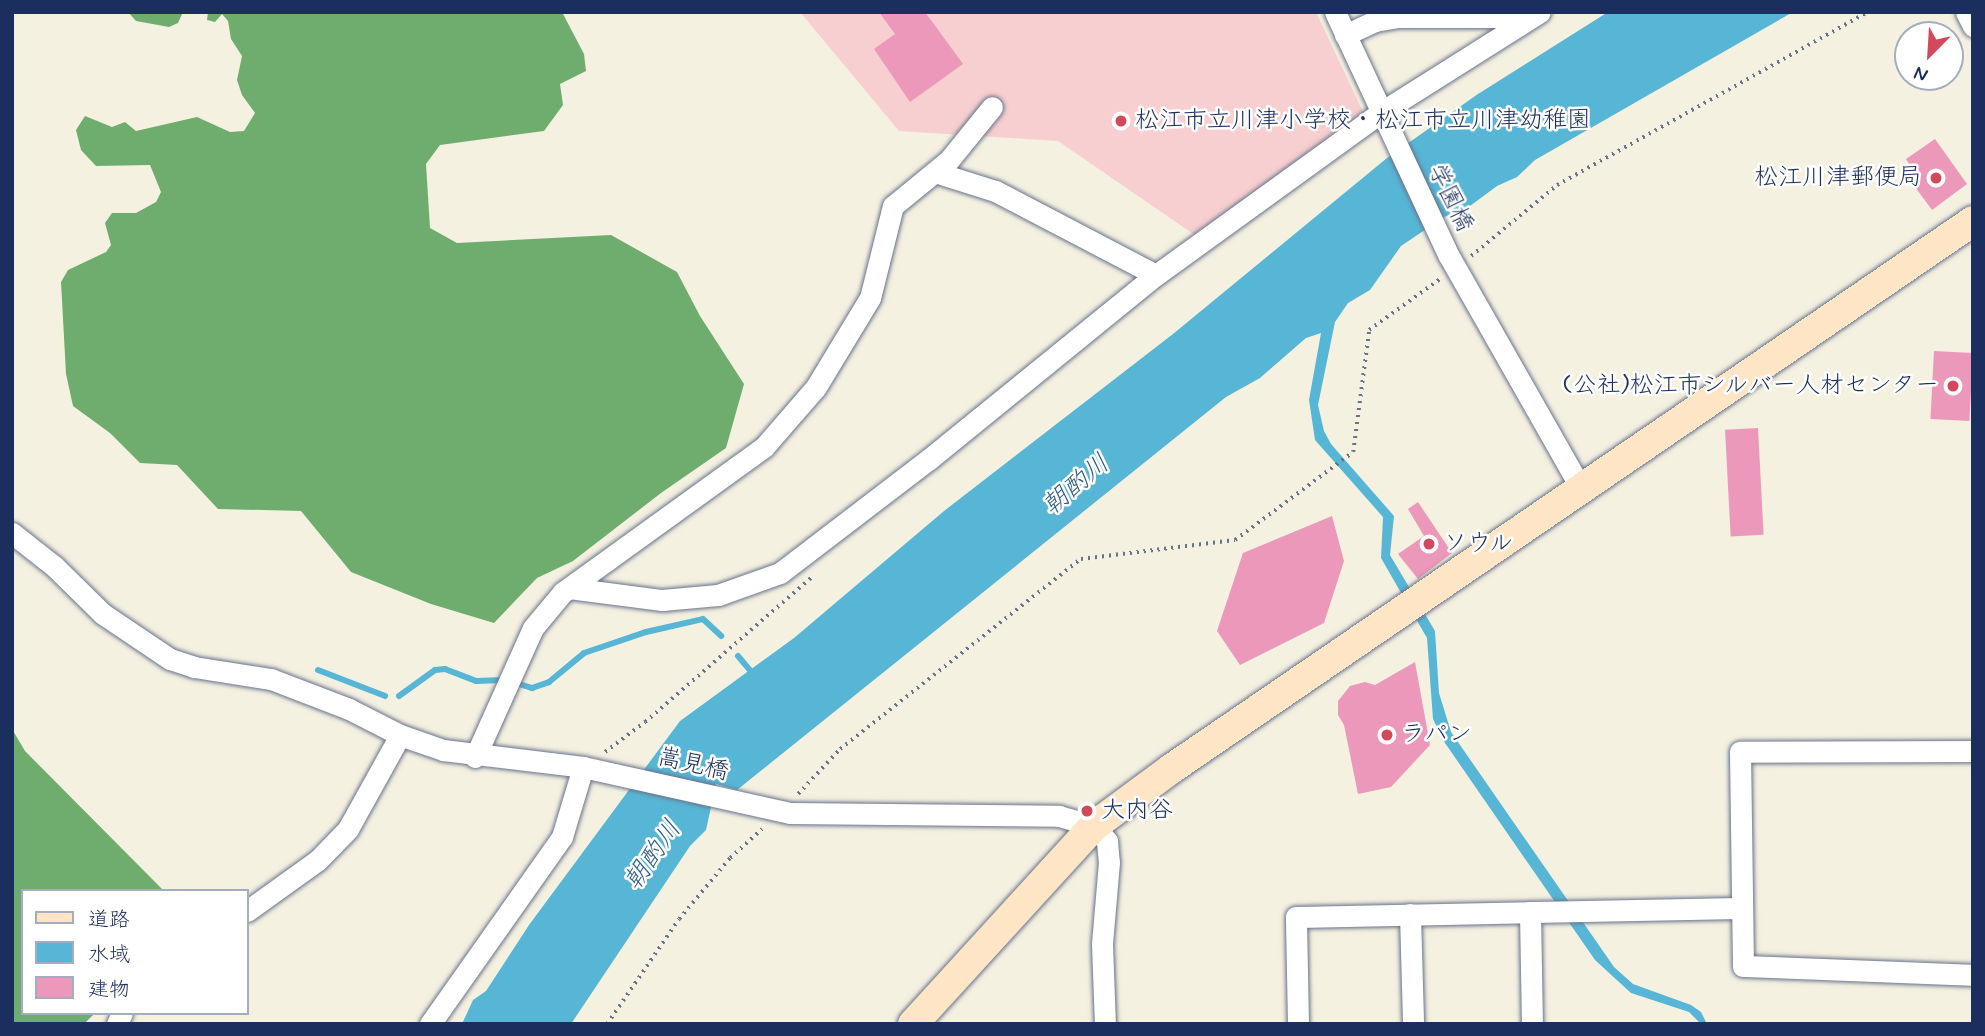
<!DOCTYPE html>
<meta charset="utf-8">
<style>
body{margin:0}
#map{position:relative;width:1985px;height:1036px;overflow:hidden;background:#f5f1e1;font-family:Mynerve,"Klee One",sans-serif}
div>[style]{position:absolute}
[style*='--x']{left:calc(var(--x)*1px);top:calc(var(--y)*1px);width:calc(var(--w)*1px);rotate:calc(var(--a)*1deg)}
.built>*{inset:0;background:#f7cfd0}
.forest>*{inset:0;background:#6fad6e}
.water>*{inset:0;background:#57b6d5}
.stream>*{height:6px;margin:-3px;padding:0 3px;transform-origin:3px;border-radius:3px;background:#57b6d5}
.building>*{inset:0;background:#eb98ba;transform-origin:0 0}
.path>*{height:3.5px;margin-top:-1.75px;transform-origin:0;background:repeating-linear-gradient(90deg,#67738c 0 2px,transparent 0 7px)}
.roads{filter:drop-shadow(0 0 2px #67738c) drop-shadow(0 0 2px #67738c)}
.street>*{height:21px;margin:-10.5px;padding:0 10.5px;transform-origin:10.5px;border-radius:10.5px;background:#fff}
.secondary>*{height:30px;margin:-15px;padding:0 15px;transform-origin:15px;border-radius:15px;background:#fde5c5}
.dots>*{width:19px;height:19px;translate:-50% -50%;box-sizing:border-box;border:4px solid #fff;border-radius:50%}
span{translate:-50% -50%;white-space:nowrap;text-align:center;line-height:1.15;-webkit-text-stroke:5px #fff;paint-order:stroke}
.poi-label{font-size:24px;color:#1b2f5e}
.left{translate:0 -50%;text-align:left}
.right{translate:-100% -50%;text-align:right}
.street-label{font-size:24px;color:#1b2f5e}
.water-label{font-size:26px;color:#305e88;font-style:italic}
.frame{position:absolute;inset:0;border:14px solid #1b2f5e;pointer-events:none}
.legend{position:absolute;left:21px;top:889px;width:228px;height:126px;box-sizing:border-box;background:#fff;border:2px solid #a4acbf;margin:0;padding:9px 12px;list-style:none;font-size:21px;color:#1b2f5e}
.legend li{display:flex;align-items:center;gap:14px;height:35px}
.legend b{width:35px;border:2px solid #a4acbf}
.north{position:absolute;left:1894px;top:21px;width:70px;height:70px;box-sizing:border-box;background:#fff;border:2px solid #a4acbf;border-radius:50%;rotate:204deg;font-size:19px;font-weight:700;line-height:28px;text-align:center;color:#1b2f5e}
.north::after{content:'';display:block;margin:auto;width:24px;height:32px;background:#d1495b;clip-path:polygon(50% 0,100% 100%,50% 72%,0 100%)}
</style>
<div id="map">
<div class="built">
<div style="clip-path:polygon(800px 12px,1316px 12px,1363px 112px,1202px 240px,1058px 141px,899px 131px)"></div>
</div>
<div class="forest">
<div style="clip-path:polygon(128px 12px,183px 12px,178px 23px,169px 27px,136px 21px)"></div>
<div style="clip-path:polygon(208px 12px,562px 12px,584px 54px,586px 71px,560px 84px,563px 105px,544px 131px,440px 145px,426px 164px,430px 228px,457px 243px,611px 235px,677px 272px,700px 316px,744px 384px,726px 448px,661px 493px,573px 561px,537px 578px,494px 623px,431px 604px,351px 572px,301px 511px,218px 509px,177px 465px,140px 463px,110px 433px,73px 406px,66px 374px,61px 282px,68px 270px,106px 252px,111px 245px,105px 223px,112px 213px,136px 213px,156px 202px,161px 192px,150px 165px,96px 166px,81px 150px,76px 130px,85px 116px,112px 127px,125px 122px,136px 131px,197px 117px,230px 132px,244px 131px,255px 113px,242px 95px,237px 80px,242px 56px,231px 39px,228px 21px,222px 14px,215px 22px,207px 20px)"></div>
<div style="clip-path:polygon(12px 729px,25px 751px,164px 891px,23px 891px,23px 1013px,95px 1013px,84px 1024px,12px 1024px)"></div>
</div>
<div class="water">
<div style="clip-path:polygon(1608px 12px,1793px 12px,1535px 160px,1517px 177px,1497px 186px,1470px 206px,1444px 217px,1401px 246px,1370px 290px,1348px 303px,1335px 322px,1318px 405px,1324px 431px,1331px 444px,1394px 516px,1390px 555px,1435px 631px,1439px 693px,1451px 732px,1614px 967px,1633px 984px,1691px 1005px,1701px 1012px,1707px 1024px,1701px 1024px,1689px 1012px,1631px 993px,1595px 960px,1445px 743px,1433px 719px,1427px 638px,1381px 558px,1383px 517px,1315px 440px,1309px 400px,1321px 333px,1306px 338px,1260px 378px,1226px 397px,737px 790px,716px 784px,706px 830px,690px 846px,571px 1024px,462px 1024px,473px 1000px,486px 991px,529px 925px,680px 721px,794px 638px,944px 511px,1173px 334px,1387px 158px,1478px 94px)"></div>
</div>
<div class="stream">
<div style="--x:738;--y:656;--w:26;--a:50"></div>
<div style="--x:318;--y:670;--w:72;--a:21.2"></div>
<div style="--x:519;--y:684;--w:14;--a:17"></div>
<div style="--x:532;--y:688;--w:18;--a:-19"></div>
<div style="--x:549;--y:682;--w:45;--a:-39.6"></div>
<div style="--x:584;--y:653;--w:65;--a:-18.7"></div>
<div style="--x:646;--y:632;--w:58;--a:-12.8"></div>
<div style="--x:703;--y:619;--w:25;--a:43"></div>
<div style="--x:399;--y:696;--w:44;--a:-35.8"></div>
<div style="--x:435;--y:670;--w:10;--a:-6"></div>
<div style="--x:445;--y:669;--w:33;--a:21"></div>
<div style="--x:476;--y:681;--w:27;--a:-2"></div>
</div>
<div class="building">
<div style="clip-path:polygon(879px 12px,925px 12px,963px 64px,910px 102px,874px 49px,895px 34px)"></div>
<div style="clip-path:polygon(1935px 139px,1967px 184px,1932px 210px,1904px 172px,1911px 167px,1906px 159px)"></div>
<div style="left:1934px;top:351px;width:39px;height:68px;rotate:3deg"></div>
<div style="left:1758px;top:428px;width:107px;height:33px;rotate:87deg"></div>
<div style="clip-path:polygon(1418px 502px,1452px 553px,1418px 579px,1398px 554px,1424px 536px,1408px 509px)"></div>
<div style="clip-path:polygon(1332px 516px,1344px 561px,1324px 623px,1240px 665px,1217px 631px,1243px 553px)"></div>
<div style="clip-path:polygon(1415px 662px,1430px 745px,1391px 787px,1358px 794px,1344px 725px,1338px 715px,1338px 701px,1350px 686px,1365px 682px,1375px 685px)"></div>
</div>
<div class="path">
<div style="--x:1471;--y:256;--w:112;--a:-39.5"></div>
<div style="--x:1557;--y:185;--w:356;--a:-29.1"></div>
<div style="--x:605;--y:752;--w:50;--a:-36.9"></div>
<div style="--x:645;--y:722;--w:223;--a:-41"></div>
<div style="--x:798;--y:794;--w:62;--a:-47"></div>
<div style="--x:840;--y:749;--w:307;--a:-38.3"></div>
<div style="--x:1081;--y:559;--w:155;--a:-7"></div>
<div style="--x:1235;--y:540;--w:147;--a:-36.7"></div>
<div style="--x:1353;--y:452;--w:123;--a:-82.5"></div>
<div style="--x:1369;--y:330;--w:87;--a:-35.7"></div>
<div style="--x:607;--y:1024;--w:127;--a:-55.6"></div>
<div style="--x:679;--y:919;--w:80;--a:-50.1"></div>
<div style="--x:730;--y:858;--w:43;--a:-42.2"></div>
</div>
<div class="roads">
<div class="street">
<div style="--x:1335;--y:12;--w:269;--a:65"></div>
<div style="--x:1449;--y:256;--w:267;--a:60.4"></div>
<div style="--x:1966;--y:12;--w:16;--a:63"></div>
<div style="--x:1345;--y:35;--w:33;--a:-25"></div>
<div style="--x:1375;--y:21;--w:22;--a:-10"></div>
<div style="--x:1397;--y:17;--w:102;--a:0"></div>
<div style="--x:1499;--y:17;--w:22;--a:21"></div>
<div style="--x:1156;--y:275;--w:276;--a:-35.9"></div>
<div style="--x:1380;--y:113;--w:189;--a:-32.3"></div>
<div style="--x:12;--y:533;--w:55;--a:38.3"></div>
<div style="--x:55;--y:567;--w:67;--a:44.4"></div>
<div style="--x:103;--y:614;--w:81;--a:33.9"></div>
<div style="--x:170;--y:659;--w:25;--a:18"></div>
<div style="--x:194;--y:667;--w:78;--a:8.9"></div>
<div style="--x:271;--y:679;--w:84;--a:21"></div>
<div style="--x:349;--y:709;--w:57;--a:27"></div>
<div style="--x:400;--y:735;--w:46;--a:19.2"></div>
<div style="--x:443;--y:750;--w:141;--a:6.9"></div>
<div style="--x:583;--y:767;--w:212;--a:12.5"></div>
<div style="--x:790;--y:813;--w:269;--a:0.6"></div>
<div style="--x:1059;--y:816;--w:36;--a:16"></div>
<div style="--x:1094;--y:826;--w:20;--a:49"></div>
<div style="--x:1107;--y:841;--w:21;--a:85"></div>
<div style="--x:1109;--y:862;--w:82;--a:94.9"></div>
<div style="--x:1102;--y:944;--w:80;--a:87.9"></div>
<div style="--x:569;--y:588;--w:94;--a:7.4"></div>
<div style="--x:662;--y:600;--w:56;--a:-5.1"></div>
<div style="--x:718;--y:595;--w:66;--a:-19.5"></div>
<div style="--x:780;--y:573;--w:186;--a:-37.4"></div>
<div style="--x:928;--y:460;--w:294;--a:-39.1"></div>
<div style="--x:1156;--y:275;--w:182;--a:-152.4"></div>
<div style="--x:995;--y:191;--w:63;--a:-162.4"></div>
<div style="--x:1973;--y:751;--w:233;--a:179.8"></div>
<div style="--x:1740;--y:752;--w:214;--a:89.2"></div>
<div style="--x:1743;--y:966;--w:230;--a:2.2"></div>
<div style="--x:475;--y:757;--w:141;--a:-65.8"></div>
<div style="--x:533;--y:628;--w:47;--a:-50.2"></div>
<div style="--x:563;--y:592;--w:248;--a:-35.8"></div>
<div style="--x:764;--y:447;--w:79;--a:-49.1"></div>
<div style="--x:816;--y:387;--w:104;--a:-58.8"></div>
<div style="--x:870;--y:298;--w:95;--a:-76"></div>
<div style="--x:893;--y:206;--w:72;--a:-39.4"></div>
<div style="--x:949;--y:160;--w:68;--a:-50.9"></div>
<div style="--x:247;--y:911;--w:87;--a:-35.7"></div>
<div style="--x:318;--y:860;--w:43;--a:-45.9"></div>
<div style="--x:348;--y:829;--w:107;--a:-61"></div>
<div style="--x:1530;--y:912;--w:212;--a:-1.1"></div>
<div style="--x:1410;--y:914;--w:110;--a:88.4"></div>
<div style="--x:117;--y:1024;--w:12;--a:-66"></div>
<div style="--x:430;--y:1024;--w:229;--a:-54.8"></div>
<div style="--x:562;--y:837;--w:73;--a:-73.3"></div>
<div style="--x:1298;--y:1024;--w:107;--a:-91.1"></div>
<div style="--x:1296;--y:917;--w:234;--a:-1.2"></div>
<div style="--x:1530;--y:912;--w:112;--a:89"></div>
</div>
<div class="secondary">
<div style="--x:913;--y:1024;--w:268;--a:-47.6"></div>
<div style="--x:1094;--y:826;--w:96;--a:-36.5"></div>
<div style="--x:1171;--y:769;--w:971;--a:-34.34"></div>
</div>
</div>
<div class="dots">
<div style="left:1121px;top:121px;background:#d1495b"></div>
<div style="left:1936px;top:178px;background:#d1495b"></div>
<div style="left:1953px;top:386px;background:#d1495b"></div>
<div style="left:1429px;top:544px;background:#d1495b"></div>
<div style="left:1387px;top:735px;background:#d1495b"></div>
<div style="left:1087px;top:811px;background:#d1495b"></div>
</div>
<div class="poi-label">
<span class="left" style="left:1135px;top:121px">松江市立川津小学校・松江市立川津幼稚園</span>
<span class="right" style="left:1922px;top:178px">松江川津郵便局</span>
<span class="right" style="left:1939px;top:386px">(公社)松江市シルバー人材センター</span>
<span class="left" style="left:1443px;top:544px">ソウル</span>
<span class="left" style="left:1401px;top:735px">ラパン</span>
<span class="left" style="left:1101px;top:811px">大内谷</span>
</div>
<div class="street-label">
<span style="left:1450px;top:198px;rotate:64deg">学園橋</span>
<span style="left:693px;top:765px;rotate:13deg">嵩見橋</span>
</div>
<div class="water-label">
<span style="left:1077px;top:486px;rotate:-40deg">朝酌川</span>
<span style="left:654px;top:856px;rotate:-55deg">朝酌川</span>
</div>
<div class="frame"></div>
<ul class="legend">
<li><b style="height:9px;background:#fde5c5"></b>道路</li>
<li><b style="height:19px;background:#57b6d5"></b>水域</li>
<li><b style="height:19px;background:#eb98ba"></b>建物</li>
</ul>
<div class="north">N</div>
</div>
